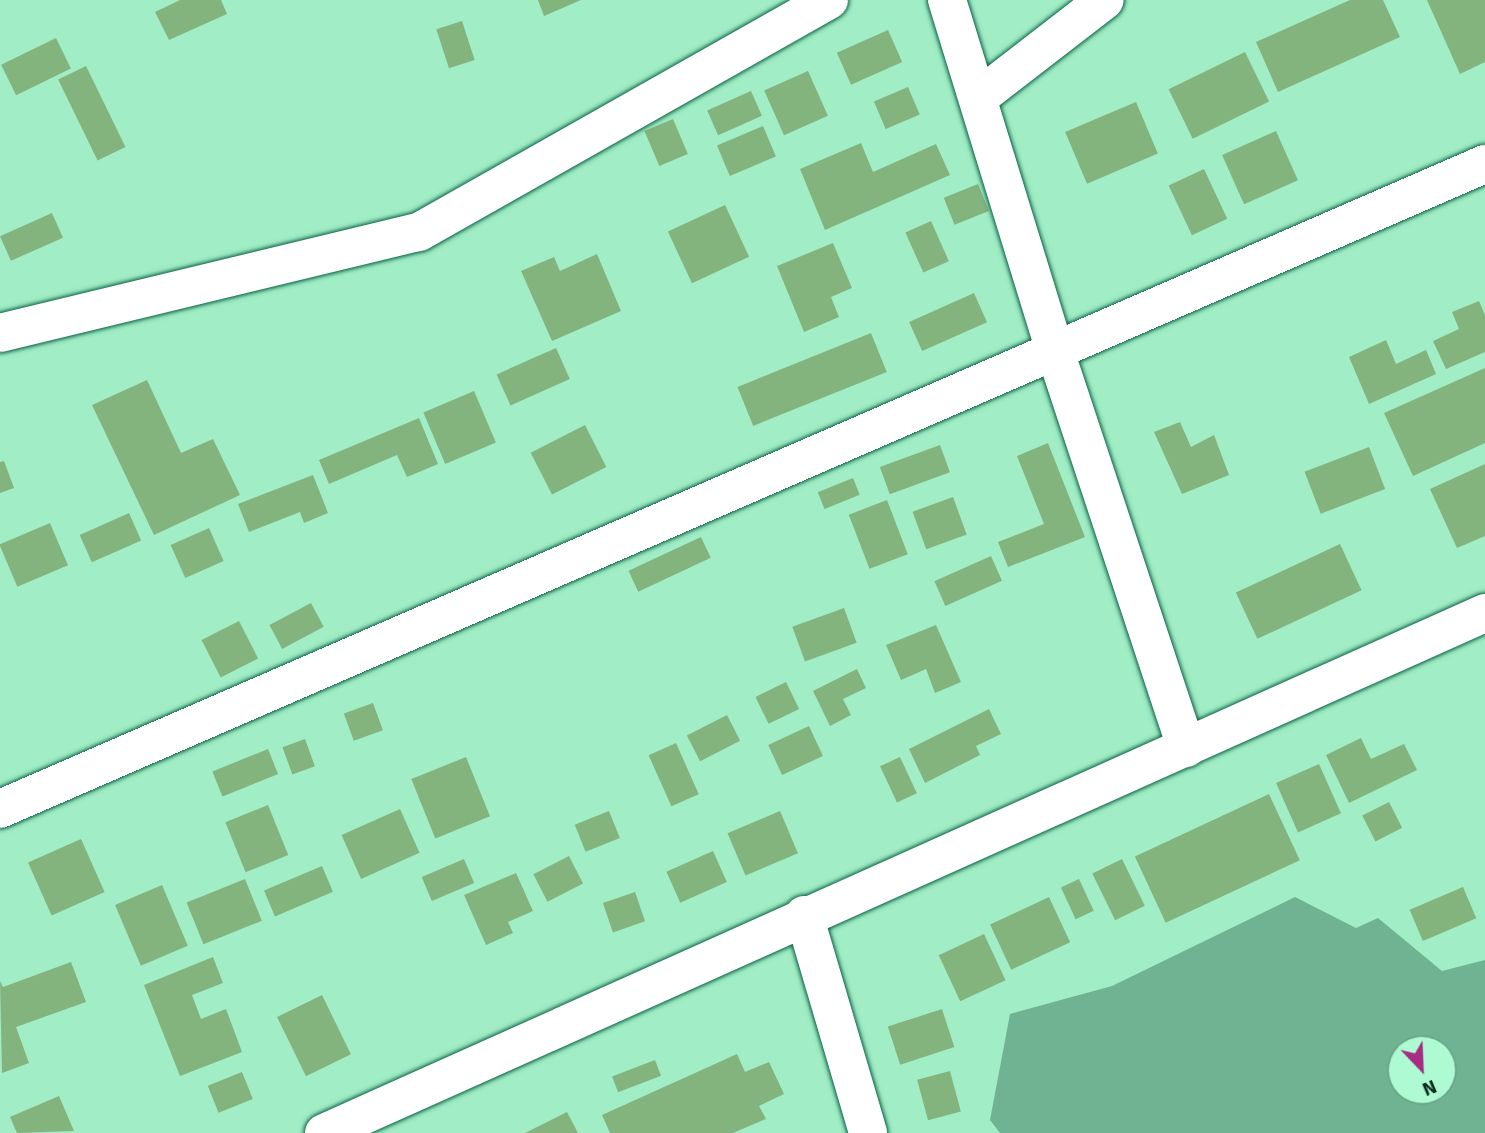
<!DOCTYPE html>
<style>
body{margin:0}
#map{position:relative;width:1485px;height:1133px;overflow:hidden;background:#a0edc6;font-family:Signika,sans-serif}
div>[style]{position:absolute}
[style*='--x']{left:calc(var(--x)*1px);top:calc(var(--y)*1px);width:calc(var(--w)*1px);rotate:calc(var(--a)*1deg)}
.water>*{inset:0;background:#70b392}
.building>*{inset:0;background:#84b47e;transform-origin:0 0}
.roads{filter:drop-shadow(0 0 2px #086141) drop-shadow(0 0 2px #086141)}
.street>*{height:38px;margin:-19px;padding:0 19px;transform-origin:19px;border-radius:19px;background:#fff}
.secondary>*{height:38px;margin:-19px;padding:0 19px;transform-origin:19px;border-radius:19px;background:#fff}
span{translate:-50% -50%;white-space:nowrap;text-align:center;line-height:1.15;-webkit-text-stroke:5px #adfad3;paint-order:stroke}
.north{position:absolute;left:1387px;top:1035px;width:70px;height:70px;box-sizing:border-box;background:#adfad3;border:2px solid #6ba78a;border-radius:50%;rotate:157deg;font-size:19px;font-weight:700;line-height:28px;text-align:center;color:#092a1c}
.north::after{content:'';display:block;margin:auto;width:24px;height:32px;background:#a62d83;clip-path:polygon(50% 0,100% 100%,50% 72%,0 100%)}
</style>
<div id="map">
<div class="water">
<div style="clip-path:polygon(evenodd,1295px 897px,1356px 928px,1378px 918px,1442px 971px,1485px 960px,1485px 1133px,1000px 1133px,990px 1120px,1010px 1014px,1112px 986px,1295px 897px,1401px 1049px,1443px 1049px,1443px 1091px,1401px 1091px,1401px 1049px)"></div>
</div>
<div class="building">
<div style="clip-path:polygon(180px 0,221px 0,227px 14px,169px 40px,155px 12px)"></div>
<div style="clip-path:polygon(538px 0,581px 0,544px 16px)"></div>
<div style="clip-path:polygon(1350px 0,1383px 0,1400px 37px,1278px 92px,1256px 42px)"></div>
<div style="clip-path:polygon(1427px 0,1485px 0,1485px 62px,1460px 74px)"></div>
<div style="left:462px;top:21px;width:41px;height:27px;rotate:72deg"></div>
<div style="left:888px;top:30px;width:35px;height:56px;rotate:66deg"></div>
<div style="left:56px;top:38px;width:34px;height:61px;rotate:64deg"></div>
<div style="left:1245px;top:52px;width:55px;height:85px;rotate:64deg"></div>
<div style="left:86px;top:66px;width:90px;height:31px;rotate:64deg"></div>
<div style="left:808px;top:71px;width:49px;height:48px;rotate:66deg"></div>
<div style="left:908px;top:87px;width:30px;height:37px;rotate:67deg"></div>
<div style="left:751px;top:91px;width:27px;height:48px;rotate:66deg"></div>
<div style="left:1136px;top:102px;width:56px;height:77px;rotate:67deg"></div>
<div style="left:673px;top:119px;width:38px;height:31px;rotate:67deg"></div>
<div style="left:763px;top:126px;width:33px;height:50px;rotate:67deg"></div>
<div style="left:1276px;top:131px;width:54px;height:59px;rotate:66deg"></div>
<div style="clip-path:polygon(861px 143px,873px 172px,936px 144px,950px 175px,825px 230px,800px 169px)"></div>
<div style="left:1204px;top:169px;width:55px;height:39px;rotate:65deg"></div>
<div style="left:978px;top:184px;width:29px;height:37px;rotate:68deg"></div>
<div style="left:725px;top:205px;width:57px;height:63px;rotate:65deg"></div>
<div style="left:52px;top:213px;width:27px;height:57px;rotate:66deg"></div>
<div style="left:931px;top:221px;width:44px;height:28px;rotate:66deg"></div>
<div style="clip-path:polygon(833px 243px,852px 288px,831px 297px,839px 317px,804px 332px,777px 266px)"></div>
<div style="clip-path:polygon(597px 254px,621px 311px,552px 341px,521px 271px,554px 257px,560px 271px)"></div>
<div style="left:974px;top:293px;width:32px;height:71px;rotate:66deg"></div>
<div style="clip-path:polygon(1479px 301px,1485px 315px,1485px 352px,1446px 369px,1433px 341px,1459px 329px,1452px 312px)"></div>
<div style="left:871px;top:333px;width:42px;height:144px;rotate:68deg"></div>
<div style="clip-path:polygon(1386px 340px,1396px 364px,1426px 350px,1436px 374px,1369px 404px,1349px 357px)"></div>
<div style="left:556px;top:348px;width:34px;height:65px;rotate:66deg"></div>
<div style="clip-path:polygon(1485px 368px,1485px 443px,1413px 476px,1384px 413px)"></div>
<div style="clip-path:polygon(147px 380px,181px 453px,213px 439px,240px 495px,154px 535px,92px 405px)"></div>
<div style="left:474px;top:391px;width:56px;height:55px;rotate:67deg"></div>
<div style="clip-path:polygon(419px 418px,438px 464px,407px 477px,397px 455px,329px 484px,319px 460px)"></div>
<div style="clip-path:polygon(1180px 422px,1191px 447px,1214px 435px,1229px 475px,1182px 494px,1154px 432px)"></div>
<div style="left:585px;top:425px;width:47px;height:61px;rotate:63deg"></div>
<div style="clip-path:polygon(1048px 443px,1085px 537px,1008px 567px,998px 542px,1044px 524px,1017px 456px)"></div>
<div style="left:940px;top:445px;width:29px;height:64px;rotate:70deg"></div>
<div style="left:1369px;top:447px;width:45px;height:69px;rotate:69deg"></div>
<div style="clip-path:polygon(4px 461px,14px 488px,0 493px,0 462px)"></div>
<div style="clip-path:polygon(1485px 464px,1485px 536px,1457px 548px,1430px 489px)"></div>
<div style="clip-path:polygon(313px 475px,328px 513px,304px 523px,300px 512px,249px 532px,238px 504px)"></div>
<div style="left:853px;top:478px;width:18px;height:38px;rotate:68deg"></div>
<div style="left:953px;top:497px;width:40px;height:43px;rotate:70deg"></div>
<div style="left:887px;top:500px;width:58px;height:41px;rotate:69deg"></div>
<div style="left:129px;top:513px;width:30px;height:54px;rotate:66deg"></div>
<div style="left:50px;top:523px;width:46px;height:55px;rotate:67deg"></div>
<div style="left:209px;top:528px;width:36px;height:42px;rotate:66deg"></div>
<div style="left:701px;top:537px;width:23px;height:80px;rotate:65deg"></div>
<div style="left:1340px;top:544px;width:51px;height:115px;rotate:65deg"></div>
<div style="left:991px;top:556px;width:27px;height:62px;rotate:66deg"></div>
<div style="left:311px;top:603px;width:27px;height:47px;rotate:62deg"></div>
<div style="left:844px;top:608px;width:37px;height:55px;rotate:70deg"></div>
<div style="left:239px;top:621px;width:42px;height:42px;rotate:63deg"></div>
<div style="clip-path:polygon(936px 625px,961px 682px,935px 693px,926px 669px,901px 680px,886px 645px)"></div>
<div style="clip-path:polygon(857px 669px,866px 688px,843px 699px,851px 715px,830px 726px,813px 691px)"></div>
<div style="left:786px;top:682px;width:30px;height:34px;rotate:64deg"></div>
<div style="left:373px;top:703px;width:29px;height:31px;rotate:70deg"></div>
<div style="clip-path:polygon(989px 709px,1001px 734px,976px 746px,980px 755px,925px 783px,909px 749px)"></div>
<div style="left:727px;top:715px;width:29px;height:45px;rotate:63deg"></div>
<div style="left:809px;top:726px;width:33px;height:45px;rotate:65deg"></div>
<div style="clip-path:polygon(1361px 738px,1371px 759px,1404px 744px,1417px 770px,1349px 803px,1326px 755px)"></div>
<div style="left:305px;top:739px;width:29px;height:24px;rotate:70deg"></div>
<div style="left:676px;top:743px;width:56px;height:30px;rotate:66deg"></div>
<div style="left:268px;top:749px;width:27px;height:60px;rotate:68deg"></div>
<div style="left:466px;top:757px;width:64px;height:59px;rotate:68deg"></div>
<div style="left:900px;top:757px;width:40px;height:22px;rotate:65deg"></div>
<div style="left:1319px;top:764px;width:54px;height:47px;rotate:66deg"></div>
<div style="left:1269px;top:794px;width:73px;height:148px;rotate:65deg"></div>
<div style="left:1389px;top:802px;width:29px;height:30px;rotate:63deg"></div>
<div style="left:268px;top:805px;width:54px;height:46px;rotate:68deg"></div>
<div style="left:400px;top:809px;width:48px;height:64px;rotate:66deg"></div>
<div style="left:609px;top:811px;width:29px;height:37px;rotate:68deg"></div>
<div style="left:780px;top:811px;width:46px;height:57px;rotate:67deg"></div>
<div style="left:81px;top:839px;width:58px;height:58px;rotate:66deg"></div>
<div style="left:713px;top:851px;width:34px;height:51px;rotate:66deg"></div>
<div style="left:569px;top:856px;width:31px;height:40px;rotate:63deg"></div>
<div style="left:464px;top:859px;width:26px;height:46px;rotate:67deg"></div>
<div style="left:1122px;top:859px;width:52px;height:33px;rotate:64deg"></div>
<div style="left:322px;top:866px;width:28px;height:63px;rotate:67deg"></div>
<div style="clip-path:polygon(516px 873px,533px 911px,508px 922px,513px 933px,486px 945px,464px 895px)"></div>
<div style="left:245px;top:879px;width:45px;height:63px;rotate:68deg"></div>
<div style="left:1079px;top:879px;width:35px;height:20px;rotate:65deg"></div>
<div style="left:162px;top:885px;width:66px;height:51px;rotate:67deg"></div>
<div style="left:1463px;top:887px;width:34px;height:58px;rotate:67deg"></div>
<div style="left:635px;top:892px;width:31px;height:34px;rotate:71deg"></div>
<div style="left:1049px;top:897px;width:50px;height:65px;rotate:65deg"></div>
<div style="left:984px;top:934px;width:51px;height:50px;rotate:65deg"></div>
<div style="clip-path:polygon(213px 957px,223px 983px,192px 995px,201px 1019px,226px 1009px,242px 1052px,180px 1076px,144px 985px)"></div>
<div style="clip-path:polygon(71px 962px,86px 1002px,16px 1027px,29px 1063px,2px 1073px,0 981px,3px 987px)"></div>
<div style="left:322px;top:995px;width:66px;height:50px;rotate:64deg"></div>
<div style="left:942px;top:1009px;width:40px;height:57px;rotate:72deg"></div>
<div style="clip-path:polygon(737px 1054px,745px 1072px,769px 1062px,784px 1094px,759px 1106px,766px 1119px,733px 1133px,610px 1133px,602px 1115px)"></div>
<div style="left:655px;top:1060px;width:17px;height:46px;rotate:69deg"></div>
<div style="left:950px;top:1071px;width:42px;height:34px;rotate:75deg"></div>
<div style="left:242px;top:1072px;width:29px;height:37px;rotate:68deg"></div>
<div style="clip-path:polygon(59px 1096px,74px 1131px,17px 1133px,10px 1117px)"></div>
<div style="clip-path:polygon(567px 1112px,578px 1133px,525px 1133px)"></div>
</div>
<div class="roads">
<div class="street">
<div style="--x:947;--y:0;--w:370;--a:72.9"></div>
<div style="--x:1056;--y:354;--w:415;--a:71.7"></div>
<div style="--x:978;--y:98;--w:160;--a:-37.7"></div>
<div style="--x:0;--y:333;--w:431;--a:-13.6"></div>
<div style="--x:419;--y:232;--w:471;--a:-29.5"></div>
<div style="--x:0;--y:809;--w:1619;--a:-23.48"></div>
<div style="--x:804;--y:915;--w:227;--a:73.6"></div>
</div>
<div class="secondary">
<div style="--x:324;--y:1133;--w:1272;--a:-24.13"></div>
</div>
</div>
<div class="north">N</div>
</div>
